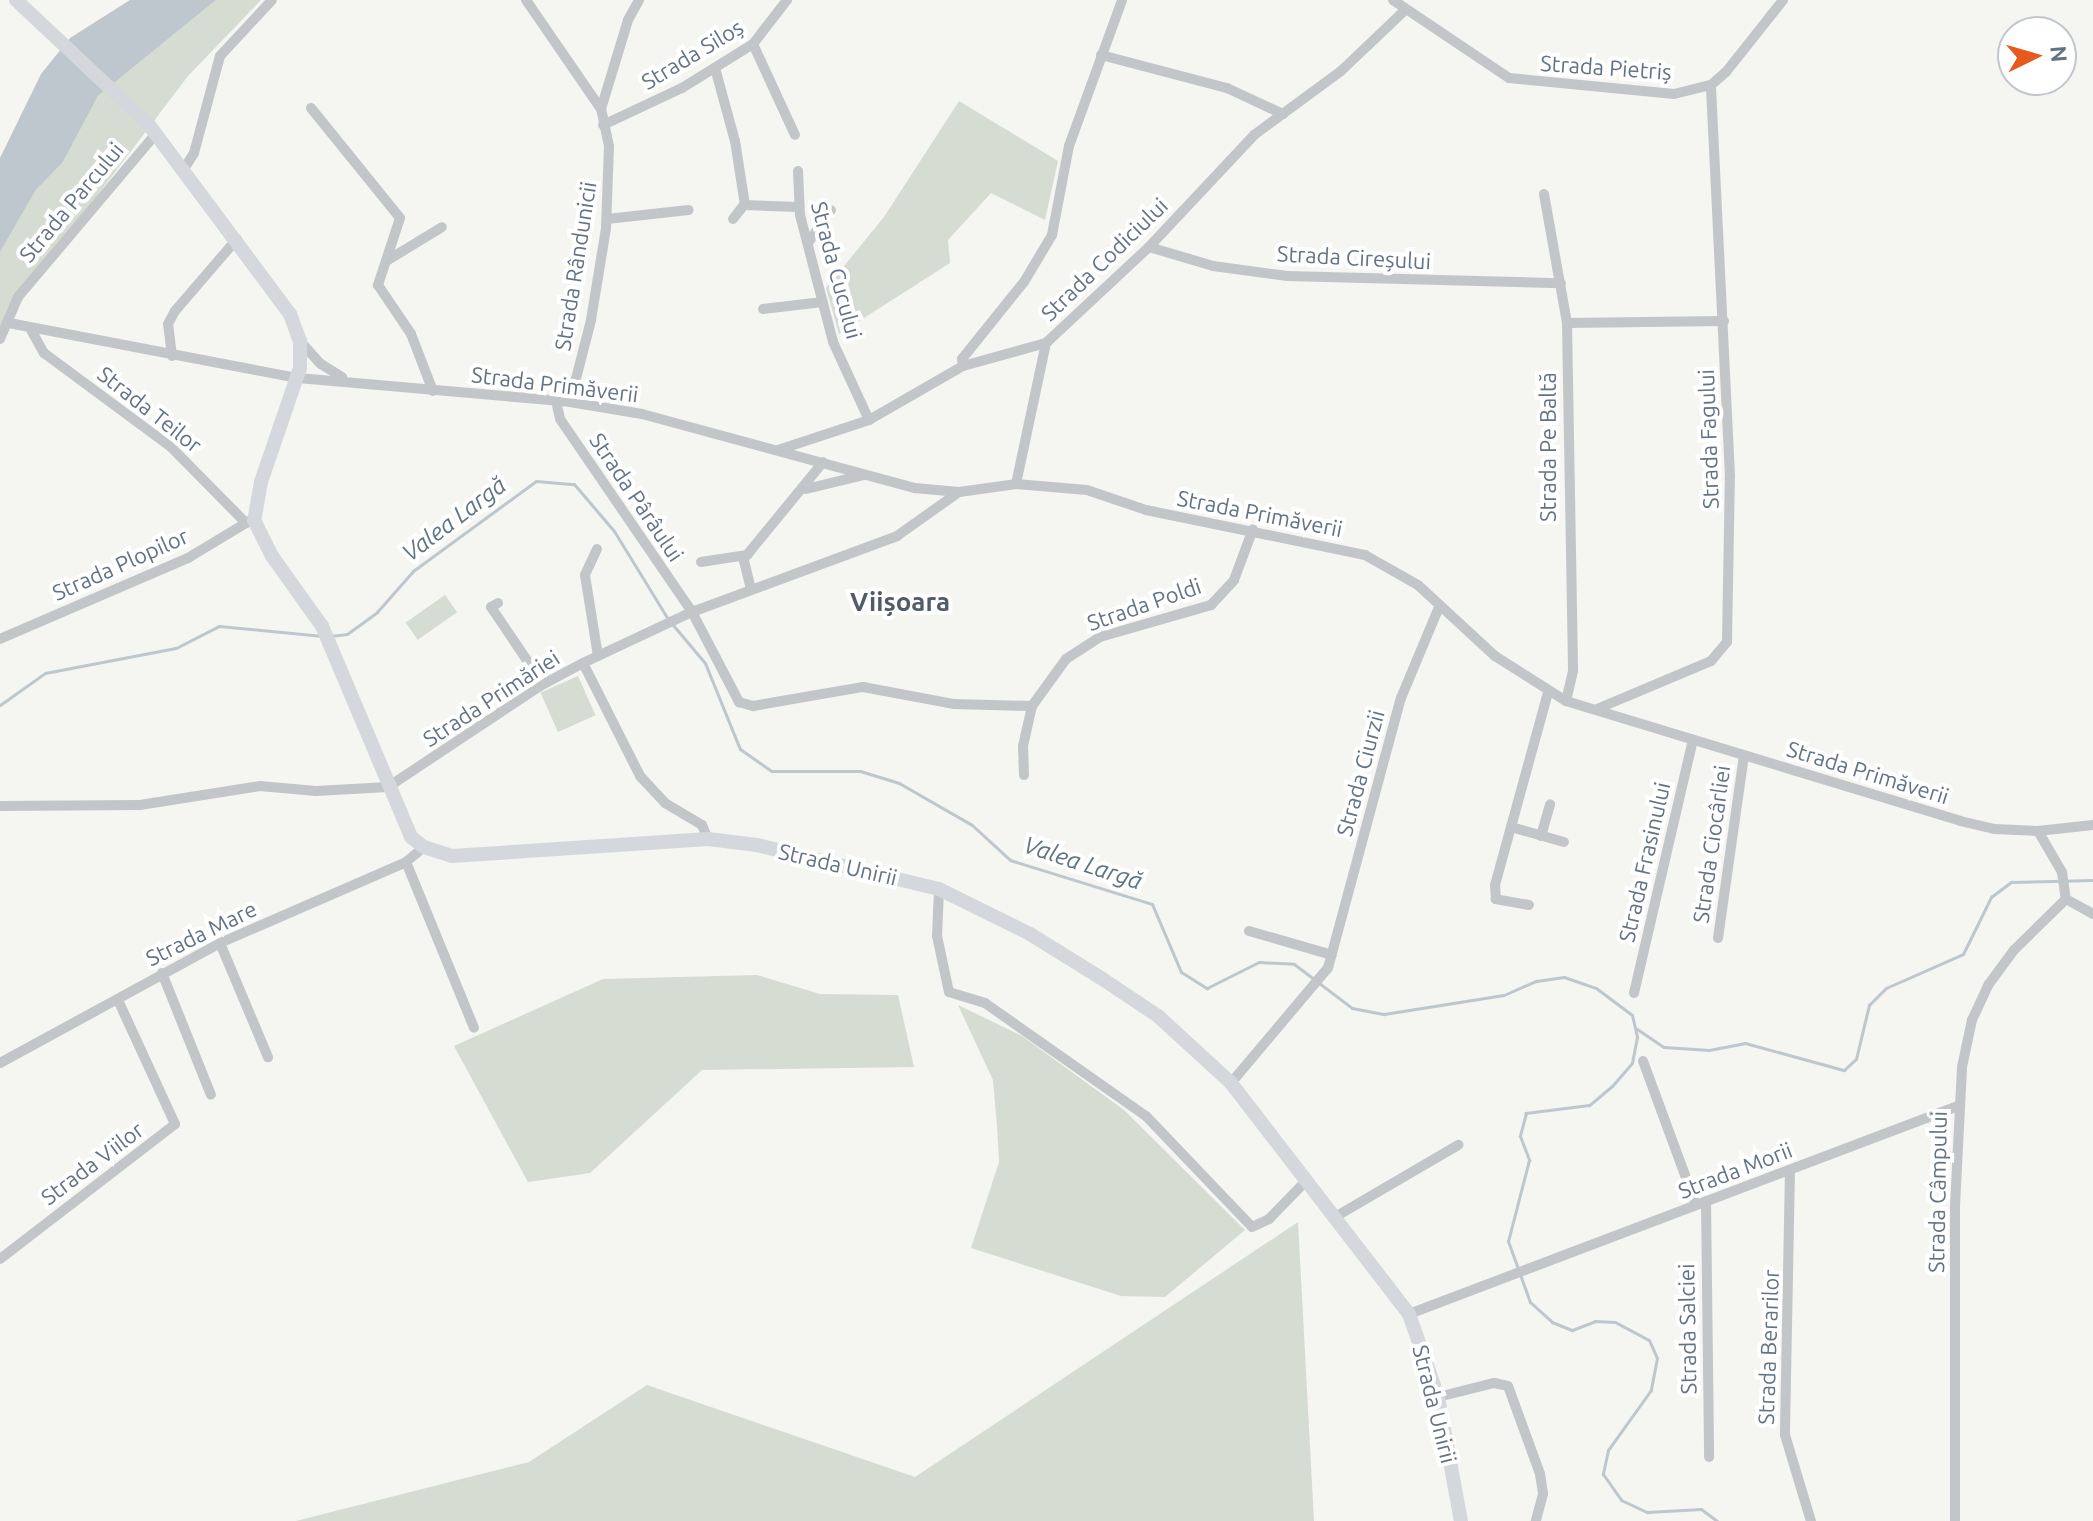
<!DOCTYPE html>
<meta charset="utf-8">
<style>
body{margin:0}
#map{position:relative;width:2093px;height:1521px;overflow:hidden;background:#f5f5f1;font-family:Ubuntu,sans-serif}
div>[style]{position:absolute}
[style*='--x']{left:calc(var(--x)*1px);top:calc(var(--y)*1px);width:calc(var(--w)*1px);rotate:calc(var(--a)*1deg)}
.green>*{inset:0;background:#d5dcd2;transform-origin:0 0}
.water>*{inset:0;background:#bdc7cd}
.stream>*{height:3px;margin:-1.5px;padding:0 1.5px;transform-origin:1.5px;border-radius:1.5px;background:#bdc7cd}
.street>*{height:10px;margin:-5px;padding:0 5px;transform-origin:5px;border-radius:5px;background:#c2c6c9}
.secondary>*{height:14px;margin:-7px;padding:0 7px;transform-origin:7px;border-radius:7px;background:#d4d8dc}
span{translate:-50% -50%;white-space:nowrap;text-align:center;line-height:1.15;-webkit-text-stroke:8px #fff;paint-order:stroke}
.street-label{font-size:22px;color:#637383}
.water-label{font-size:24px;color:#5f7580;font-style:italic}
.quarter-label{font-size:26px;color:#515c67;font-weight:700}
.north{position:absolute;left:1997px;top:16px;width:80px;height:80px;box-sizing:border-box;background:#fff;border:2px solid #c1c7cd;border-radius:50%;rotate:85deg;font-size:22px;font-weight:700;line-height:32px;text-align:center;color:#637383}
.north::after{content:'';display:block;margin:auto;width:28px;height:36px;background:#e7591e;clip-path:polygon(50% 0,100% 100%,50% 72%,0 100%)}
</style>
<div id="map">
<div class="green">
<div style="clip-path:polygon(216px 0,261px 0,188px 76px,21px 296px,0 338px,0 252px,36px 190px,63px 162px,98px 96px)"></div>
<div style="clip-path:polygon(959px 101px,1058px 161px,1045px 220px,991px 193px,948px 240px,950px 263px,839px 334px,826px 288px,884px 217px)"></div>
<div style="left:445px;top:595px;width:21px;height:48px;rotate:55deg"></div>
<div style="left:578px;top:676px;width:43px;height:41px;rotate:66deg"></div>
<div style="clip-path:polygon(757px 975px,820px 994px,898px 995px,914px 1067px,702px 1070px,590px 1173px,528px 1182px,454px 1046px,603px 979px)"></div>
<div style="clip-path:polygon(958px 1005px,1022px 1036px,1124px 1110px,1245px 1230px,1165px 1297px,1121px 1296px,971px 1248px,999px 1162px,997px 1126px,993px 1080px)"></div>
<div style="clip-path:polygon(1298px 1222px,1314px 1521px,296px 1521px,529px 1462px,647px 1385px,915px 1477px)"></div>
</div>
<div class="water">
<div style="clip-path:polygon(130px 0,216px 0,98px 96px,63px 162px,36px 190px,0 252px,0 158px,41px 74px,70px 38px)"></div>
</div>
<div class="stream">
<div style="--x:673;--y:625;--w:50;--a:49.9"></div>
<div style="--x:705;--y:663;--w:93;--a:67.9"></div>
<div style="--x:740;--y:749;--w:39;--a:35"></div>
<div style="--x:772;--y:771;--w:88;--a:0"></div>
<div style="--x:860;--y:771;--w:41;--a:17.1"></div>
<div style="--x:899;--y:783;--w:84;--a:29.9"></div>
<div style="--x:972;--y:825;--w:52;--a:42.6"></div>
<div style="--x:1010;--y:860;--w:149;--a:17.2"></div>
<div style="--x:1152;--y:904;--w:74;--a:66.9"></div>
<div style="--x:1181;--y:972;--w:31;--a:32"></div>
<div style="--x:1207;--y:988;--w:58;--a:-26.6"></div>
<div style="--x:1259;--y:962;--w:35;--a:3"></div>
<div style="--x:1294;--y:964;--w:73;--a:37.2"></div>
<div style="--x:1352;--y:1008;--w:33;--a:11"></div>
<div style="--x:1384;--y:1014;--w:121;--a:-9"></div>
<div style="--x:1504;--y:995;--w:35;--a:-24"></div>
<div style="--x:1536;--y:981;--w:28;--a:-8"></div>
<div style="--x:1564;--y:977;--w:34;--a:19"></div>
<div style="--x:1596;--y:988;--w:45;--a:36.9"></div>
<div style="--x:1632;--y:1015;--w:23;--a:77"></div>
<div style="--x:1637;--y:1037;--w:26;--a:101"></div>
<div style="--x:1632;--y:1063;--w:30;--a:131"></div>
<div style="--x:1612;--y:1086;--w:30;--a:140"></div>
<div style="--x:1589;--y:1105;--w:64;--a:172.8"></div>
<div style="--x:1526;--y:1113;--w:24;--a:105"></div>
<div style="--x:1520;--y:1136;--w:26;--a:69"></div>
<div style="--x:1529;--y:1160;--w:84;--a:104.5"></div>
<div style="--x:1508;--y:1241;--w:65;--a:70.2"></div>
<div style="--x:1530;--y:1302;--w:30;--a:42"></div>
<div style="--x:1552;--y:1322;--w:22;--a:22"></div>
<div style="--x:1572;--y:1330;--w:25;--a:-21"></div>
<div style="--x:1595;--y:1321;--w:20;--a:3"></div>
<div style="--x:1615;--y:1322;--w:38;--a:28"></div>
<div style="--x:1649;--y:1340;--w:20;--a:66"></div>
<div style="--x:1657;--y:1358;--w:33;--a:101"></div>
<div style="--x:1651;--y:1390;--w:74;--a:125.6"></div>
<div style="--x:1608;--y:1450;--w:25;--a:102"></div>
<div style="--x:1603;--y:1474;--w:32;--a:55"></div>
<div style="--x:1621;--y:1500;--w:29;--a:25"></div>
<div style="--x:1647;--y:1512;--w:54;--a:-3.2"></div>
<div style="--x:1701;--y:1509;--w:20;--a:37"></div>
<div style="--x:330;--y:636;--w:17;--a:-7"></div>
<div style="--x:347;--y:634;--w:37;--a:-36"></div>
<div style="--x:377;--y:612;--w:55;--a:-48.7"></div>
<div style="--x:413;--y:571;--w:152;--a:-36.2"></div>
<div style="--x:536;--y:481;--w:38;--a:5"></div>
<div style="--x:574;--y:484;--w:62;--a:49.6"></div>
<div style="--x:614;--y:531;--w:103;--a:58.5"></div>
<div style="--x:0;--y:705;--w:55;--a:-35.4"></div>
<div style="--x:45;--y:673;--w:133;--a:-10.8"></div>
<div style="--x:176;--y:648;--w:48;--a:-27.1"></div>
<div style="--x:219;--y:626;--w:104;--a:5.5"></div>
<div style="--x:1637;--y:1029;--w:32;--a:34"></div>
<div style="--x:1664;--y:1047;--w:45;--a:3.8"></div>
<div style="--x:1709;--y:1050;--w:37;--a:-11"></div>
<div style="--x:1745;--y:1043;--w:103;--a:15.3"></div>
<div style="--x:1844;--y:1070;--w:16;--a:-43"></div>
<div style="--x:1856;--y:1059;--w:56;--a:-76.5"></div>
<div style="--x:1869;--y:1005;--w:24;--a:-45"></div>
<div style="--x:1886;--y:988;--w:84;--a:-23.8"></div>
<div style="--x:1963;--y:954;--w:64;--a:-63.8"></div>
<div style="--x:1991;--y:897;--w:25;--a:-37"></div>
<div style="--x:2011;--y:882;--w:82;--a:-1.4"></div>
</div>
<div class="street">
<div style="--x:526;--y:0;--w:132;--a:55.5"></div>
<div style="--x:1393;--y:0;--w:140;--a:33.9"></div>
<div style="--x:1509;--y:78;--w:166;--a:5.5"></div>
<div style="--x:1674;--y:94;--w:38;--a:-14"></div>
<div style="--x:1711;--y:85;--w:20;--a:-41"></div>
<div style="--x:1726;--y:72;--w:92;--a:-51.6"></div>
<div style="--x:753;--y:44;--w:100;--a:65.2"></div>
<div style="--x:1101;--y:55;--w:130;--a:14.7"></div>
<div style="--x:1227;--y:88;--w:62;--a:24.9"></div>
<div style="--x:715;--y:68;--w:76;--a:74.7"></div>
<div style="--x:735;--y:141;--w:65;--a:81.1"></div>
<div style="--x:311;--y:108;--w:141;--a:51"></div>
<div style="--x:400;--y:218;--w:71;--a:108.2"></div>
<div style="--x:378;--y:285;--w:59;--a:56"></div>
<div style="--x:411;--y:334;--w:61;--a:68.9"></div>
<div style="--x:603;--y:125;--w:87;--a:-25.1"></div>
<div style="--x:682;--y:88;--w:84;--a:-31.8"></div>
<div style="--x:753;--y:44;--w:56;--a:-52.3"></div>
<div style="--x:184;--y:169;--w:19;--a:-58"></div>
<div style="--x:194;--y:153;--w:100;--a:-75"></div>
<div style="--x:220;--y:56;--w:76;--a:-47.1"></div>
<div style="--x:798;--y:171;--w:44;--a:87.4"></div>
<div style="--x:800;--y:215;--w:131;--a:75.4"></div>
<div style="--x:833;--y:342;--w:86;--a:65.2"></div>
<div style="--x:1544;--y:194;--w:131;--a:79.9"></div>
<div style="--x:1567;--y:323;--w:348;--a:89"></div>
<div style="--x:1573;--y:671;--w:31;--a:103"></div>
<div style="--x:607;--y:219;--w:82;--a:-6.3"></div>
<div style="--x:733;--y:219;--w:18;--a:-52"></div>
<div style="--x:744;--y:205;--w:54;--a:2.1"></div>
<div style="--x:808;--y:243;--w:40;--a:-55.1"></div>
<div style="--x:1149;--y:247;--w:67;--a:16.5"></div>
<div style="--x:1213;--y:266;--w:75;--a:7.7"></div>
<div style="--x:1287;--y:276;--w:274;--a:1.5"></div>
<div style="--x:388;--y:260;--w:63;--a:-31.4"></div>
<div style="--x:763;--y:309;--w:60;--a:-6.7"></div>
<div style="--x:9;--y:323;--w:294;--a:10.8"></div>
<div style="--x:298;--y:378;--w:273;--a:5"></div>
<div style="--x:570;--y:402;--w:73;--a:9.5"></div>
<div style="--x:642;--y:414;--w:283;--a:15.2"></div>
<div style="--x:915;--y:488;--w:44;--a:5.2"></div>
<div style="--x:959;--y:492;--w:58;--a:-8"></div>
<div style="--x:1016;--y:484;--w:71;--a:4.8"></div>
<div style="--x:1087;--y:490;--w:62;--a:18.7"></div>
<div style="--x:1146;--y:510;--w:224;--a:11.6"></div>
<div style="--x:1365;--y:555;--w:61;--a:29.5"></div>
<div style="--x:1418;--y:585;--w:105;--a:42.7"></div>
<div style="--x:1495;--y:656;--w:84;--a:32.4"></div>
<div style="--x:1566;--y:701;--w:412;--a:16.9"></div>
<div style="--x:1960;--y:821;--w:35;--a:13"></div>
<div style="--x:1994;--y:829;--w:44;--a:2.6"></div>
<div style="--x:2038;--y:831;--w:48;--a:59.7"></div>
<div style="--x:2062;--y:872;--w:27;--a:82"></div>
<div style="--x:1567;--y:323;--w:157;--a:-0.7"></div>
<div style="--x:30;--y:328;--w:29;--a:61"></div>
<div style="--x:44;--y:353;--w:158;--a:36.5"></div>
<div style="--x:171;--y:447;--w:107;--a:45.4"></div>
<div style="--x:0;--y:339;--w:46;--a:-66.8"></div>
<div style="--x:18;--y:297;--w:212;--a:-49.8"></div>
<div style="--x:300;--y:341;--w:31;--a:48"></div>
<div style="--x:321;--y:364;--w:25;--a:32"></div>
<div style="--x:172;--y:356;--w:32;--a:-97"></div>
<div style="--x:168;--y:324;--w:15;--a:-62"></div>
<div style="--x:175;--y:311;--w:95;--a:-49.3"></div>
<div style="--x:963;--y:366;--w:7;--a:-98"></div>
<div style="--x:962;--y:359;--w:99;--a:-51.2"></div>
<div style="--x:1024;--y:282;--w:55;--a:-59.2"></div>
<div style="--x:1052;--y:235;--w:91;--a:-79.2"></div>
<div style="--x:1069;--y:146;--w:155;--a:-70"></div>
<div style="--x:556;--y:401;--w:18;--a:77"></div>
<div style="--x:560;--y:419;--w:234;--a:55.6"></div>
<div style="--x:692;--y:612;--w:102;--a:62.4"></div>
<div style="--x:739;--y:702;--w:15;--a:16"></div>
<div style="--x:753;--y:706;--w:112;--a:-9.8"></div>
<div style="--x:863;--y:687;--w:93;--a:10.6"></div>
<div style="--x:954;--y:704;--w:78;--a:1.5"></div>
<div style="--x:570;--y:402;--w:85;--a:-75.6"></div>
<div style="--x:591;--y:320;--w:93;--a:-80.7"></div>
<div style="--x:606;--y:228;--w:82;--a:-87.9"></div>
<div style="--x:609;--y:146;--w:38;--a:-102"></div>
<div style="--x:601;--y:109;--w:93;--a:-73.1"></div>
<div style="--x:628;--y:20;--w:23;--a:-61"></div>
<div style="--x:778;--y:450;--w:96;--a:-18.2"></div>
<div style="--x:869;--y:420;--w:108;--a:-29.9"></div>
<div style="--x:963;--y:366;--w:86;--a:-15.5"></div>
<div style="--x:1046;--y:343;--w:141;--a:-43"></div>
<div style="--x:1149;--y:247;--w:154;--a:-46.8"></div>
<div style="--x:1254;--y:135;--w:108;--a:-36.3"></div>
<div style="--x:1341;--y:71;--w:88;--a:-43.6"></div>
<div style="--x:1016;--y:484;--w:144;--a:-78"></div>
<div style="--x:806;--y:489;--w:60;--a:-13.6"></div>
<div style="--x:597;--y:549;--w:29;--a:115"></div>
<div style="--x:585;--y:575;--w:82;--a:80.9"></div>
<div style="--x:743;--y:557;--w:33;--a:76"></div>
<div style="--x:701;--y:562;--w:47;--a:-8.7"></div>
<div style="--x:747;--y:555;--w:120;--a:-50.7"></div>
<div style="--x:498;--y:603;--w:8;--a:150"></div>
<div style="--x:491;--y:607;--w:93;--a:56"></div>
<div style="--x:0;--y:639;--w:205;--a:-23.3"></div>
<div style="--x:188;--y:558;--w:74;--a:-31.1"></div>
<div style="--x:583;--y:663;--w:127;--a:63.2"></div>
<div style="--x:640;--y:776;--w:37;--a:47"></div>
<div style="--x:665;--y:803;--w:43;--a:30.7"></div>
<div style="--x:702;--y:825;--w:15;--a:67"></div>
<div style="--x:1597;--y:709;--w:124;--a:-22.8"></div>
<div style="--x:1711;--y:661;--w:25;--a:-50"></div>
<div style="--x:1727;--y:642;--w:166;--a:-89"></div>
<div style="--x:1730;--y:476;--w:391;--a:-92.8"></div>
<div style="--x:1024;--y:775;--w:29;--a:-92"></div>
<div style="--x:1023;--y:746;--w:41;--a:-77.3"></div>
<div style="--x:1032;--y:706;--w:58;--a:-54.1"></div>
<div style="--x:1066;--y:659;--w:40;--a:-32.9"></div>
<div style="--x:1100;--y:637;--w:116;--a:-16.1"></div>
<div style="--x:1211;--y:605;--w:34;--a:-47"></div>
<div style="--x:1234;--y:580;--w:54;--a:-69.6"></div>
<div style="--x:0;--y:806;--w:140;--a:-0.4"></div>
<div style="--x:140;--y:805;--w:121;--a:-9"></div>
<div style="--x:260;--y:786;--w:56;--a:5.1"></div>
<div style="--x:316;--y:791;--w:72;--a:-3.2"></div>
<div style="--x:388;--y:787;--w:182;--a:-33.6"></div>
<div style="--x:540;--y:686;--w:49;--a:-28.1"></div>
<div style="--x:583;--y:663;--w:120;--a:-25.1"></div>
<div style="--x:692;--y:612;--w:219;--a:-20.3"></div>
<div style="--x:897;--y:536;--w:76;--a:-35.4"></div>
<div style="--x:1511;--y:827;--w:55;--a:15.8"></div>
<div style="--x:2038;--y:831;--w:55;--a:-6.2"></div>
<div style="--x:1541;--y:836;--w:33;--a:-74"></div>
<div style="--x:406;--y:862;--w:179;--a:67.7"></div>
<div style="--x:939;--y:889;--w:47;--a:92.4"></div>
<div style="--x:937;--y:936;--w:57;--a:77.9"></div>
<div style="--x:949;--y:992;--w:38;--a:17"></div>
<div style="--x:985;--y:1003;--w:197;--a:35.1"></div>
<div style="--x:1146;--y:1116;--w:153;--a:46.3"></div>
<div style="--x:1252;--y:1227;--w:19;--a:-25"></div>
<div style="--x:1269;--y:1219;--w:53;--a:-45.8"></div>
<div style="--x:2066;--y:899;--w:31;--a:29"></div>
<div style="--x:1529;--y:905;--w:34;--a:-170"></div>
<div style="--x:1496;--y:899;--w:14;--a:-94"></div>
<div style="--x:1495;--y:885;--w:199;--a:-74.6"></div>
<div style="--x:1249;--y:931;--w:86;--a:16.1"></div>
<div style="--x:1718;--y:938;--w:184;--a:-81.9"></div>
<div style="--x:220;--y:943;--w:124;--a:67.2"></div>
<div style="--x:162;--y:973;--w:131;--a:68.1"></div>
<div style="--x:1634;--y:993;--w:260;--a:-76.9"></div>
<div style="--x:1643;--y:1061;--w:153;--a:69.8"></div>
<div style="--x:0;--y:1063;--w:251;--a:-28.6"></div>
<div style="--x:220;--y:943;--w:203;--a:-23.5"></div>
<div style="--x:406;--y:862;--w:23;--a:-40"></div>
<div style="--x:1231;--y:1083;--w:150;--a:-49.9"></div>
<div style="--x:1328;--y:968;--w:280;--a:-74.9"></div>
<div style="--x:1401;--y:698;--w:99;--a:-67.3"></div>
<div style="--x:1790;--y:1170;--w:265;--a:91.1"></div>
<div style="--x:1785;--y:1435;--w:90;--a:73.2"></div>
<div style="--x:1706;--y:1201;--w:256;--a:89.3"></div>
<div style="--x:1335;--y:1217;--w:143;--a:-30.3"></div>
<div style="--x:0;--y:1259;--w:221;--a:-37.6"></div>
<div style="--x:175;--y:1124;--w:136;--a:-114.7"></div>
<div style="--x:1409;--y:1314;--w:587;--a:-20.75"></div>
<div style="--x:1438;--y:1397;--w:58;--a:-14"></div>
<div style="--x:1494;--y:1383;--w:14;--a:12"></div>
<div style="--x:1508;--y:1386;--w:94;--a:70"></div>
<div style="--x:1540;--y:1474;--w:20;--a:81"></div>
<div style="--x:1543;--y:1494;--w:28;--a:105"></div>
<div style="--x:1955;--y:1521;--w:315;--a:-90"></div>
<div style="--x:1955;--y:1206;--w:139;--a:-87.1"></div>
<div style="--x:1962;--y:1067;--w:48;--a:-78"></div>
<div style="--x:1972;--y:1020;--w:40;--a:-65"></div>
<div style="--x:1989;--y:984;--w:42;--a:-53.7"></div>
<div style="--x:2014;--y:950;--w:73;--a:-44.4"></div>
</div>
<div class="secondary">
<div style="--x:16;--y:0;--w:183;--a:43.2"></div>
<div style="--x:149;--y:125;--w:236;--a:53.3"></div>
<div style="--x:290;--y:314;--w:29;--a:70"></div>
<div style="--x:300;--y:341;--w:27;--a:90"></div>
<div style="--x:300;--y:368;--w:120;--a:108.9"></div>
<div style="--x:261;--y:482;--w:39;--a:100"></div>
<div style="--x:254;--y:520;--w:40;--a:63.4"></div>
<div style="--x:272;--y:556;--w:86;--a:54.5"></div>
<div style="--x:322;--y:626;--w:229;--a:67.1"></div>
<div style="--x:411;--y:837;--w:16;--a:38"></div>
<div style="--x:424;--y:847;--w:29;--a:18"></div>
<div style="--x:452;--y:856;--w:257;--a:-3.8"></div>
<div style="--x:708;--y:839;--w:49;--a:7"></div>
<div style="--x:757;--y:845;--w:187;--a:13.6"></div>
<div style="--x:939;--y:889;--w:102;--a:26.3"></div>
<div style="--x:1030;--y:934;--w:84;--a:31.8"></div>
<div style="--x:1101;--y:978;--w:69;--a:33.7"></div>
<div style="--x:1158;--y:1016;--w:99;--a:42.5"></div>
<div style="--x:1231;--y:1083;--w:292;--a:52.4"></div>
<div style="--x:1409;--y:1314;--w:88;--a:70.7"></div>
<div style="--x:1438;--y:1397;--w:126;--a:79.5"></div>
</div>
<div class="street-label">
<span style="left:692px;top:54px;rotate:-31deg">Strada Siloș</span>
<span style="left:1606px;top:67px;rotate:4deg">Strada Pietriș</span>
<span style="left:71px;top:202px;rotate:-50deg">Strada Parcului</span>
<span style="left:1354px;top:257px;rotate:3deg">Strada Cireșului</span>
<span style="left:1104px;top:259px;rotate:-44deg">Strada Codiciului</span>
<span style="left:575px;top:266px;rotate:-81deg">Strada Rândunicii</span>
<span style="left:837px;top:270px;rotate:75deg">Strada Cucului</span>
<span style="left:555px;top:384px;rotate:7deg">Strada Primăverii</span>
<span style="left:150px;top:409px;rotate:38deg">Strada Teilor</span>
<span style="left:1708px;top:439px;rotate:-92deg">Strada Fagului</span>
<span style="left:1548px;top:447px;rotate:-90deg">Strada Pe Baltă</span>
<span style="left:637px;top:497px;rotate:56deg">Strada Pârâului</span>
<span style="left:1260px;top:513px;rotate:11deg">Strada Primăverii</span>
<span style="left:120px;top:564px;rotate:-24deg">Strada Plopilor</span>
<span style="left:1144px;top:604px;rotate:-19deg">Strada Poldi</span>
<span style="left:491px;top:698px;rotate:-33deg">Strada Primăriei</span>
<span style="left:1868px;top:772px;rotate:17deg">Strada Primăverii</span>
<span style="left:1360px;top:773px;rotate:-75deg">Strada Ciurzii</span>
<span style="left:1711px;top:844px;rotate:-82deg">Strada Ciocârliei</span>
<span style="left:1644px;top:862px;rotate:-77deg">Strada Frasinului</span>
<span style="left:838px;top:864px;rotate:13deg">Strada Unirii</span>
<span style="left:201px;top:933px;rotate:-26deg">Strada Mare</span>
<span style="left:92px;top:1163px;rotate:-37deg">Strada Viilor</span>
<span style="left:1735px;top:1170px;rotate:-21deg">Strada Morii</span>
<span style="left:1937px;top:1192px;rotate:-89deg">Strada Câmpului</span>
<span style="left:1687px;top:1329px;rotate:-91deg">Strada Salciei</span>
<span style="left:1768px;top:1347px;rotate:-88deg">Strada Berarilor</span>
<span style="left:1435px;top:1404px;rotate:76deg">Strada Unirii</span>
</div>
<div class="water-label">
<span style="left:454px;top:519px;rotate:-37deg">Valea Largă</span>
<span style="left:1083px;top:863px;rotate:18deg">Valea Largă</span>
</div>
<div class="quarter-label">
<span style="left:900px;top:602px">Viișoara</span>
</div>
<div class="north">N</div>
</div>
